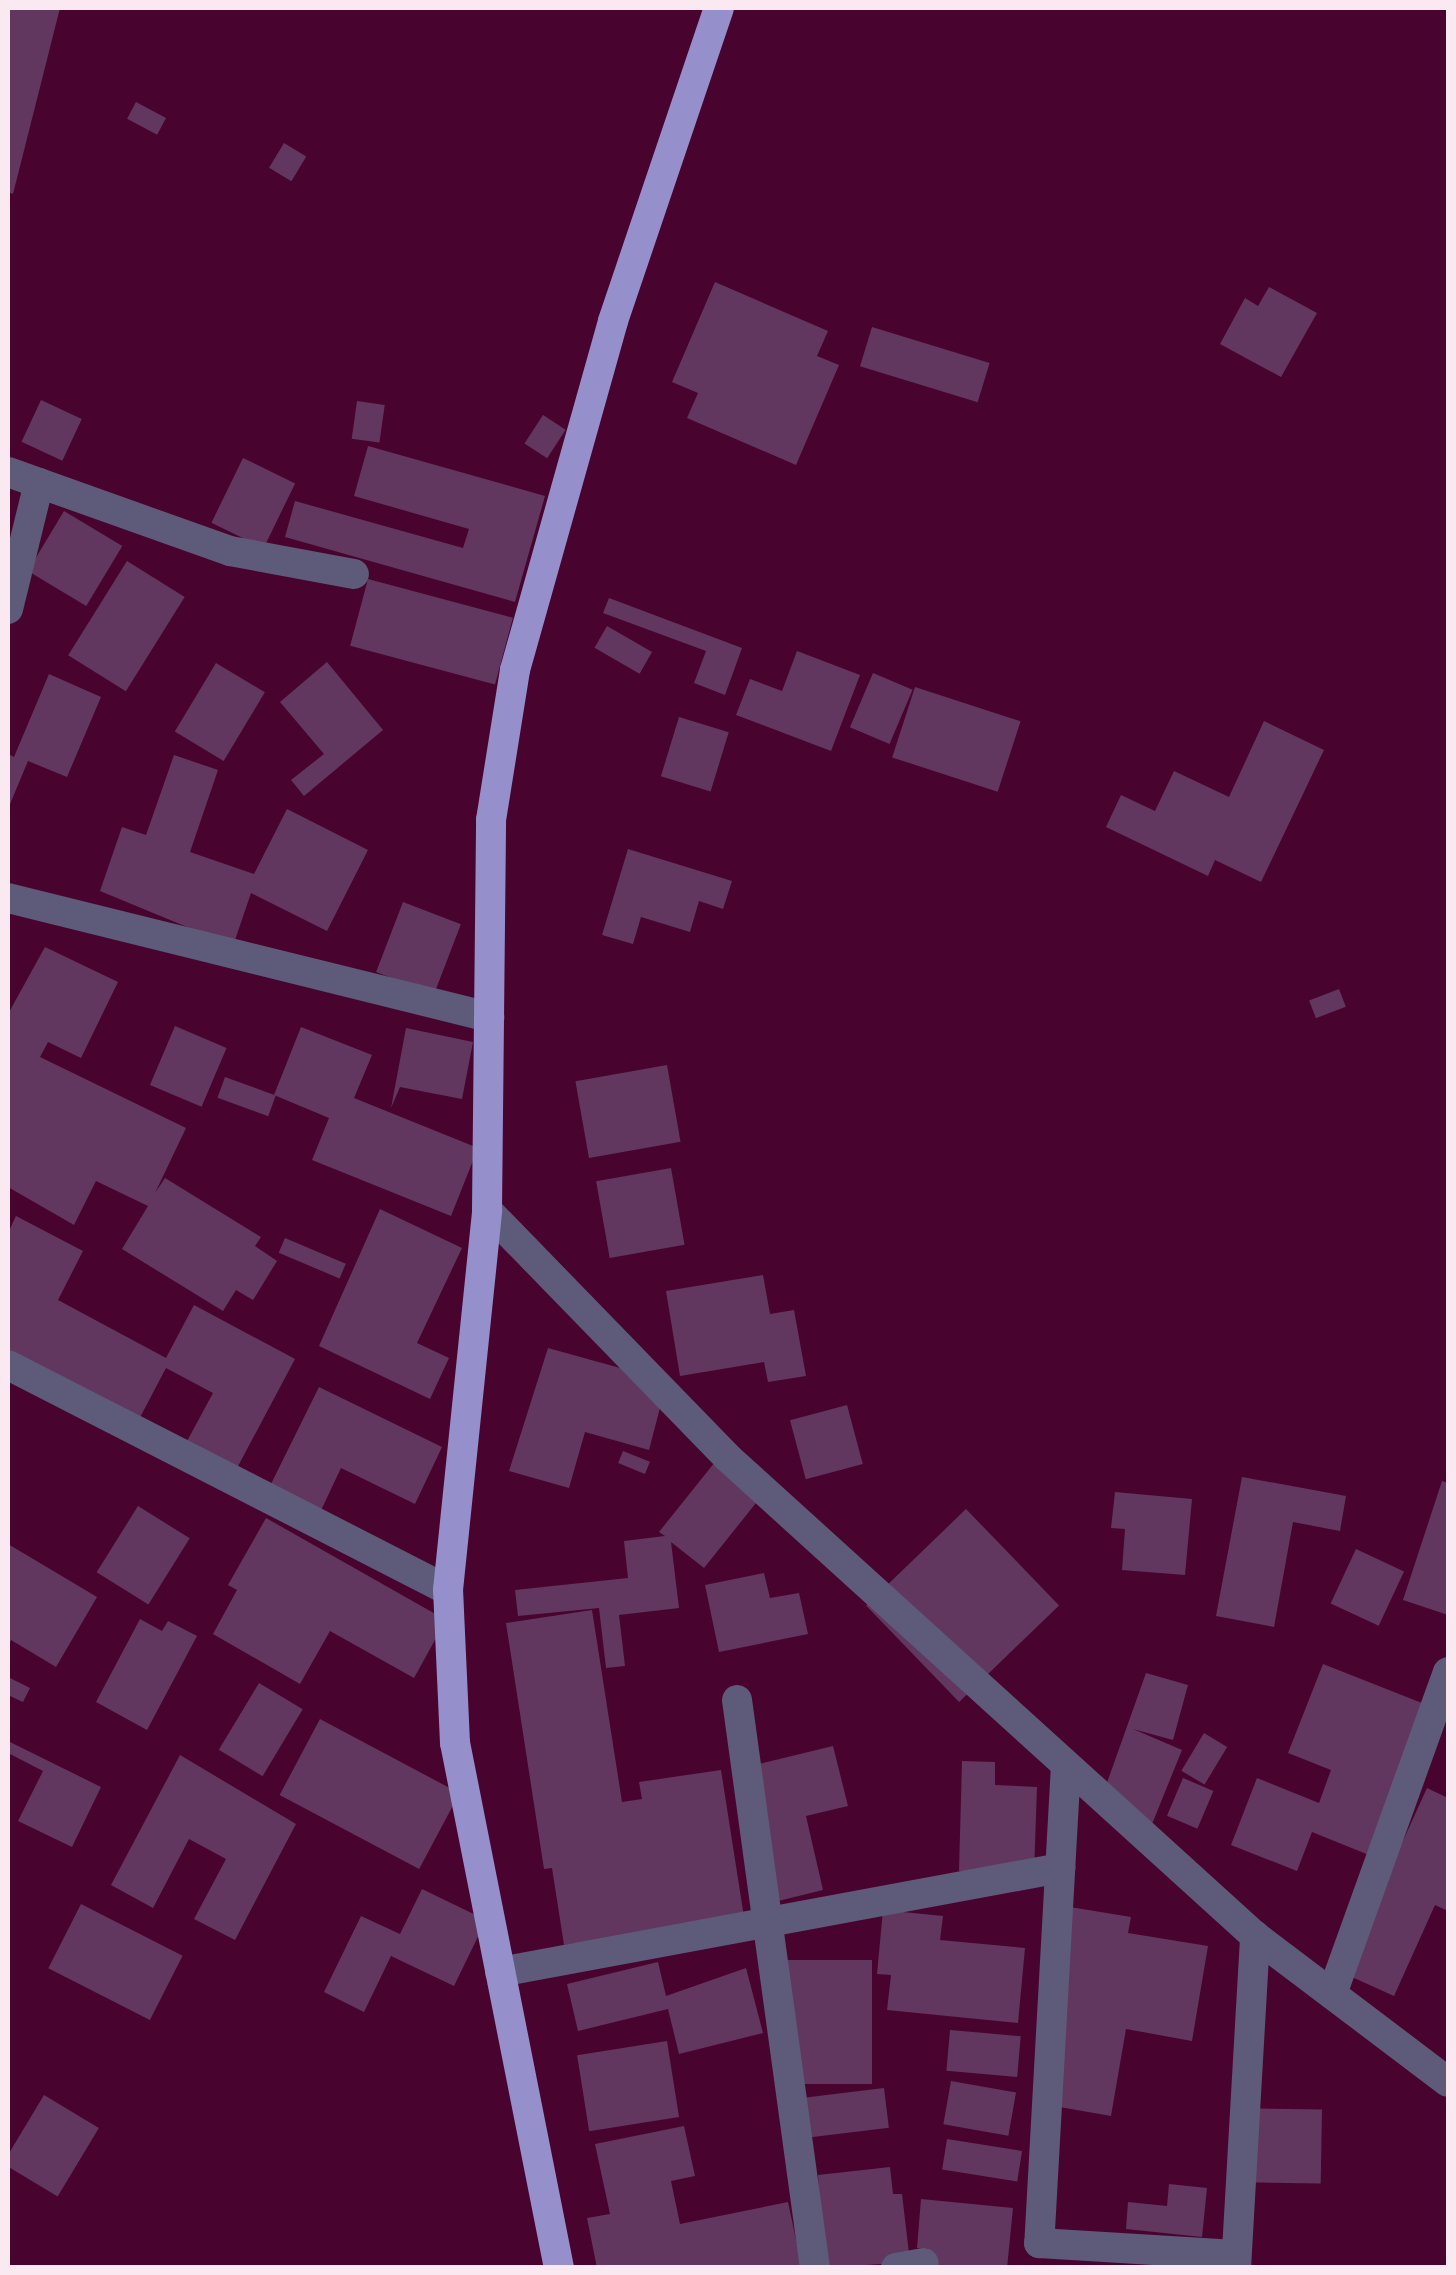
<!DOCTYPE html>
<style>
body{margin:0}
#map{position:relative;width:1456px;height:2275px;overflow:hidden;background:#48042f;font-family:Karla,sans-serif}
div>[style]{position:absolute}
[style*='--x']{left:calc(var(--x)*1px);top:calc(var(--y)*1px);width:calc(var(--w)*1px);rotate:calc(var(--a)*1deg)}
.building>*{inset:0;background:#61375f;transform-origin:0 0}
.minor>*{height:30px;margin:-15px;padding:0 15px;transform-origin:15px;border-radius:15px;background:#5d5b79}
.major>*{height:30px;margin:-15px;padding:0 15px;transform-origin:15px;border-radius:15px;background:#958fcc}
span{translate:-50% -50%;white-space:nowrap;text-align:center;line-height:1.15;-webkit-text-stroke:8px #370523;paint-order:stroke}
.frame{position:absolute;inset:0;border:10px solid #fae9f0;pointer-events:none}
</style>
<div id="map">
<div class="building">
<div style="clip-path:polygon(8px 8px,60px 8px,13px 194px,8px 192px)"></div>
<div style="left:136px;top:102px;width:34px;height:19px;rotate:28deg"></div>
<div style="left:284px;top:143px;width:26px;height:29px;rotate:31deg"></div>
<div style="clip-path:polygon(715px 282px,828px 331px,817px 356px,839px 365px,796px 465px,687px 418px,698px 393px,672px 382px)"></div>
<div style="clip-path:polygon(1269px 287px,1317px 313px,1281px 377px,1220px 344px,1245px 298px,1258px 306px)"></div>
<div style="left:872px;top:327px;width:123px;height:41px;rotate:17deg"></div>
<div style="left:41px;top:400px;width:45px;height:46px;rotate:25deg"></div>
<div style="left:357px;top:401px;width:28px;height:38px;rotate:8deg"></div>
<div style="left:543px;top:415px;width:27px;height:34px;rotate:33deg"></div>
<div style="clip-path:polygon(368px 446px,545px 496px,515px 602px,285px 537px,295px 501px,463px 548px,469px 529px,354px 496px)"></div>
<div style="left:243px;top:458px;width:58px;height:72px;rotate:26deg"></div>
<div style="left:64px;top:511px;width:68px;height:70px;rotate:31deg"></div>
<div style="left:127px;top:561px;width:68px;height:111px;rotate:32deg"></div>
<div style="left:368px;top:579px;width:150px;height:69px;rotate:15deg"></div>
<div style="clip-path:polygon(609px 598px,742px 648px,725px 695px,694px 683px,706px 651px,603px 613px)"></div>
<div style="left:607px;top:626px;width:52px;height:25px;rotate:30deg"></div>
<div style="clip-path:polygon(797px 651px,860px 675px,831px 751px,736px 715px,750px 679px,782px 691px)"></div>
<div style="clip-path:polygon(327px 662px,383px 730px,304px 796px,291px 780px,324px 754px,280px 702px)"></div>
<div style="left:216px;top:663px;width:57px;height:80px;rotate:31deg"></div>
<div style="left:873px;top:673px;width:43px;height:59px;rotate:23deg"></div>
<div style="clip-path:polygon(49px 674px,101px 697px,67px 777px,28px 761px,8px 809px,8px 754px,14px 757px)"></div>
<div style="left:915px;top:687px;width:111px;height:74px;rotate:18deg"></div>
<div style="left:679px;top:717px;width:52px;height:62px;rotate:17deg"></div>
<div style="clip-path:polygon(1264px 721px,1324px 750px,1261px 882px,1215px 860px,1208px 876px,1106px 827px,1121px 795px,1155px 811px,1174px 771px,1229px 797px)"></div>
<div style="clip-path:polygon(174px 755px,218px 770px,190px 852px,254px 874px,287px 809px,368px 850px,327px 931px,251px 893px,233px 946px,100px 891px,122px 827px,146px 835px)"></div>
<div style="clip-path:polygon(628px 849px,732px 881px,723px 909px,699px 901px,690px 932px,641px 917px,633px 944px,602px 935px)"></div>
<div style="left:403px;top:902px;width:62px;height:75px;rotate:21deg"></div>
<div style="clip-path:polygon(45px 947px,118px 982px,81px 1058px,48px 1042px,40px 1057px,186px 1128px,155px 1193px,165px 1178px,261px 1237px,255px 1246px,277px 1261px,253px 1300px,236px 1290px,223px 1311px,122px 1249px,148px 1206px,96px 1181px,74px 1225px,8px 1187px,8px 1014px)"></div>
<div style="left:1339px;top:989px;width:19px;height:32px;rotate:69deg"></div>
<div style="left:175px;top:1026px;width:56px;height:64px;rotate:23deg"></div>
<div style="clip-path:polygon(301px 1027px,372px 1055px,354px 1098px,478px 1148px,451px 1216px,312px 1160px,329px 1118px,274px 1095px)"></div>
<div style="clip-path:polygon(406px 1028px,473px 1042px,462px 1099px,400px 1087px,391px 1108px)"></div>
<div style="left:667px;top:1065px;width:78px;height:93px;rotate:80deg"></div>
<div style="left:225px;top:1077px;width:54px;height:22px;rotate:20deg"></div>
<div style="left:671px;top:1168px;width:78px;height:76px;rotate:80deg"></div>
<div style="clip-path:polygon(380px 1209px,462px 1248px,417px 1343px,449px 1358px,430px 1399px,319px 1346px)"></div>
<div style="clip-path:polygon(16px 1216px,83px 1251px,58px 1300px,166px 1358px,194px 1305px,295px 1359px,236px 1470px,186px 1443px,213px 1393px,166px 1368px,136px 1425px,8px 1352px,8px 1233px)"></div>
<div style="left:285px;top:1238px;width:66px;height:16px;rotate:23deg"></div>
<div style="clip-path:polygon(763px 1275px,770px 1314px,794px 1310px,806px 1376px,768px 1382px,764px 1362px,680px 1376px,666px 1291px)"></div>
<div style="clip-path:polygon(548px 1348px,667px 1381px,649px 1450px,585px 1432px,569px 1488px,509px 1471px)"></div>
<div style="clip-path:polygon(319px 1387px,442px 1447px,415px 1504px,341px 1468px,316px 1521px,265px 1496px)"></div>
<div style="left:847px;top:1405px;width:61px;height:59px;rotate:75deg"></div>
<div style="left:623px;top:1451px;width:29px;height:13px;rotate:22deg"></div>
<div style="clip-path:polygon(723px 1452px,768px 1488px,704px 1568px,671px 1542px,679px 1608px,619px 1615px,625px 1666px,606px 1668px,599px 1608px,518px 1616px,515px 1590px,628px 1578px,624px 1541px,665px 1536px,659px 1532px)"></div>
<div style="clip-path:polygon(1242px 1477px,1346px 1496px,1340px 1531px,1293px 1522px,1274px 1627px,1216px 1616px)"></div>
<div style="clip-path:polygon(1442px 1481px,1448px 1483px,1448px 1615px,1403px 1600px)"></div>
<div style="clip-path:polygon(1115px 1492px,1192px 1499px,1185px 1575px,1122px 1570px,1125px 1529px,1111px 1528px)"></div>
<div style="left:138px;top:1506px;width:61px;height:78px;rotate:32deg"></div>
<div style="left:966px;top:1509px;width:134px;height:139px;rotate:46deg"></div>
<div style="clip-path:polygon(266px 1518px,446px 1620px,414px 1678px,330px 1631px,300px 1684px,213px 1634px,237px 1590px,228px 1585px)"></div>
<div style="clip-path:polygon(8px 1544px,97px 1597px,56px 1667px,11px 1640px,8px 1647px)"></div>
<div style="left:1356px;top:1549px;width:53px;height:60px;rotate:25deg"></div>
<div style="clip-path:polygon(764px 1573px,770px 1598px,799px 1593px,808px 1634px,719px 1652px,705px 1585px)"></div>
<div style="clip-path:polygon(592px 1610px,622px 1802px,642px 1799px,639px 1782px,721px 1770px,744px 1917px,564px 1945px,552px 1868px,544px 1869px,506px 1623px)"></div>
<div style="clip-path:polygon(140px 1619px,162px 1631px,168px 1621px,197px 1636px,147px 1730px,96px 1702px)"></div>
<div style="clip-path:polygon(1323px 1664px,1427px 1705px,1369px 1855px,1312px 1832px,1297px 1871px,1231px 1845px,1257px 1778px,1319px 1803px,1331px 1770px,1288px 1753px)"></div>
<div style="clip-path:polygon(1146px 1673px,1188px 1685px,1173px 1740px,1133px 1729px,1182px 1750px,1150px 1829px,1098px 1808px)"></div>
<div style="clip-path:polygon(8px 1677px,30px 1688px,23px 1702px,8px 1695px)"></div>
<div style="left:259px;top:1683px;width:51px;height:78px;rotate:31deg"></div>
<div style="left:320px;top:1719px;width:158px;height:86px;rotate:28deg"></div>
<div style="left:1204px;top:1733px;width:27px;height:44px;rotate:31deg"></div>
<div style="clip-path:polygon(8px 1741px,101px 1787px,72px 1847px,18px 1821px,43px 1771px,8px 1753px)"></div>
<div style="clip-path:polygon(833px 1746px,848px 1806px,806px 1816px,823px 1890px,770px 1903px,738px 1769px)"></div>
<div style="clip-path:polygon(180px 1755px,296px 1824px,235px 1940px,194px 1919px,226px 1859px,189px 1839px,153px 1908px,111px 1885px)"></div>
<div style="clip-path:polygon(962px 1761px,995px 1762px,995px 1785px,1037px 1787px,1034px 1873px,959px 1871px)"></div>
<div style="left:1183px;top:1778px;width:33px;height:41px;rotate:23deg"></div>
<div style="clip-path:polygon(1427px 1788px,1448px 1798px,1448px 1911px,1435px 1905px,1394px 1996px,1343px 1973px)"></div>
<div style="clip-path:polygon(422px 1889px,486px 1920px,454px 1986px,391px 1956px,364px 2012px,324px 1992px,361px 1916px,400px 1934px)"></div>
<div style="left:81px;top:1904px;width:114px;height:72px;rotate:27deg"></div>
<div style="clip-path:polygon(1070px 1907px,1131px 1917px,1128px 1933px,1208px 1946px,1192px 2041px,1126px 2029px,1111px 2116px,1037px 2103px)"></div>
<div style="clip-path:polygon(883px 1910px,943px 1916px,940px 1940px,1025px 1948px,1018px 2023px,887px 2010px,891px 1975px,877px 1974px)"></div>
<div style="left:777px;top:1960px;width:95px;height:124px"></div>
<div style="clip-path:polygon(658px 1962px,666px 1996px,746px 1968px,763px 2033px,679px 2054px,668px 2009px,578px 2031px,567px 1984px)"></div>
<div style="left:950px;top:2030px;width:71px;height:41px;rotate:5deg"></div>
<div style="left:667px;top:2041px;width:77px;height:91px;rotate:81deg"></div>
<div style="left:951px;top:2081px;width:66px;height:44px;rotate:10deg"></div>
<div style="left:884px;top:2088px;width:40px;height:89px;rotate:83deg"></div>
<div style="left:44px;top:2095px;width:64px;height:80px;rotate:31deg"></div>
<div style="left:1232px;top:2108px;width:90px;height:74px;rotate:1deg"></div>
<div style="clip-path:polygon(684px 2126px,695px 2176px,671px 2181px,680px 2224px,788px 2202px,802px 2268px,597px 2268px,587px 2218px,610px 2214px,595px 2144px)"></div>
<div style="left:947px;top:2139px;width:76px;height:31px;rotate:9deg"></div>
<div style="clip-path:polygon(890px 2167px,893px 2194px,902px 2194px,910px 2262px,823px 2268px,818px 2175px)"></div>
<div style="clip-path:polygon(1169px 2184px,1207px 2188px,1202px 2237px,1126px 2229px,1128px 2202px,1167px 2206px)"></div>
<div style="clip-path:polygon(921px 2199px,1013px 2208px,1007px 2268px,927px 2268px,929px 2249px,917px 2248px)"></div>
</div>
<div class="minor">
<div style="--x:8;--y:472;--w:236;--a:19.6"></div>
<div style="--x:230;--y:551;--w:126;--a:10.5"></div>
<div style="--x:8;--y:609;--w:130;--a:-76.2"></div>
<div style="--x:8;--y:898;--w:496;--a:13.9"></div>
<div style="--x:487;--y:1210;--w:344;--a:45.8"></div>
<div style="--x:727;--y:1457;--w:713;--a:42.21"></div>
<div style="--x:1255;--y:1936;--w:242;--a:37.1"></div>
<div style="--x:8;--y:1365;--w:494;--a:27.1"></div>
<div style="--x:737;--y:1700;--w:573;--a:82.18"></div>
<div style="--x:1066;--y:1765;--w:479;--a:93.2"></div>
<div style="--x:1039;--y:2243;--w:197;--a:3.5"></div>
<div style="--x:500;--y:1972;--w:570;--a:-10.52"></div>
<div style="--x:1332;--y:1994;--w:342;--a:-70.2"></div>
<div style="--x:896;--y:2268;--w:28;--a:-10"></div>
<div style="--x:1236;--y:2268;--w:333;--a:-86.7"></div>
</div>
<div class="major">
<div style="--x:559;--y:2268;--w:535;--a:-101.2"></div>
<div style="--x:455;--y:1743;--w:153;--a:-92.6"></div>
<div style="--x:448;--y:1590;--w:382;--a:-84.1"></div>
<div style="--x:487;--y:1210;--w:390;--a:-89.4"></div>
<div style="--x:491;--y:820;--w:152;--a:-80.9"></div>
<div style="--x:515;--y:670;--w:362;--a:-74.3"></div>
<div style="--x:613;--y:321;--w:330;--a:-71.3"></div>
</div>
<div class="frame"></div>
</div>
